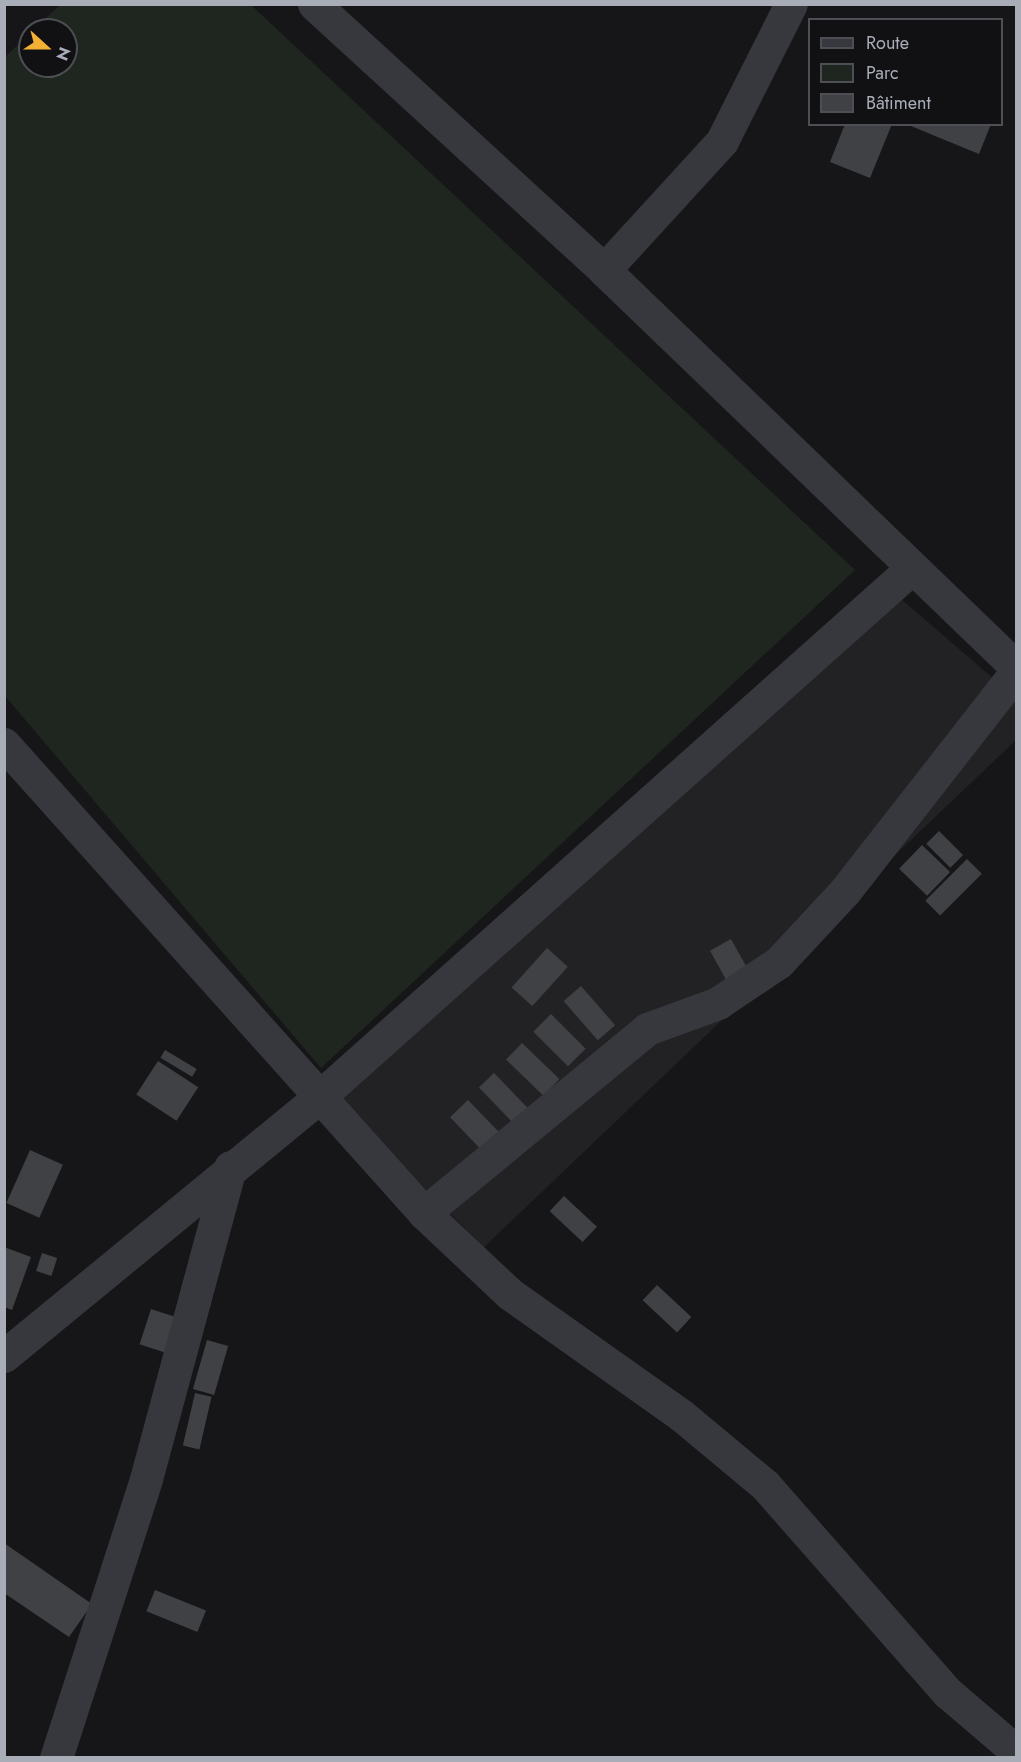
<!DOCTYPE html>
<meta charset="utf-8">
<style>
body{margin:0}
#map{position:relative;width:1021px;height:1762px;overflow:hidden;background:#161618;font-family:Jost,sans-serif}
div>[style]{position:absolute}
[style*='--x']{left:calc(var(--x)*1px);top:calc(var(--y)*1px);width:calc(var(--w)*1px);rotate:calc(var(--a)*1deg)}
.built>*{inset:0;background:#222225}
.green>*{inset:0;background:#1e261f}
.building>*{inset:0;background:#404145;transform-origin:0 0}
.minor>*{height:33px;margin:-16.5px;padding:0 16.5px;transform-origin:16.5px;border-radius:16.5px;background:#37383d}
span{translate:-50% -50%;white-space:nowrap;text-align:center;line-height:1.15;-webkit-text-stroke:4.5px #111113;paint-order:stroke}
.frame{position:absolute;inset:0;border:6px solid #a8adb8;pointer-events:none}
.legend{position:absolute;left:808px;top:18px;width:195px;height:108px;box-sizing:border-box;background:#111113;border:2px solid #4d4f55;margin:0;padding:8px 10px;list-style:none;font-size:18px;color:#a8adb8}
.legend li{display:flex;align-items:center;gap:12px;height:30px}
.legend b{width:30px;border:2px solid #4d4f55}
.north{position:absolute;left:18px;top:18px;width:60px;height:60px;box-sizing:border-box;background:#111113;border:2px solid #4d4f55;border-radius:50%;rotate:111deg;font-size:16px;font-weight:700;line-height:24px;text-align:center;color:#a8adb8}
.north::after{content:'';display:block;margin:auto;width:21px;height:27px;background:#f2b134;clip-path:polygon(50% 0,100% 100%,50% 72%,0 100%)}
</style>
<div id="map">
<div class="built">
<div style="clip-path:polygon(894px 593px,1016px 698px,1016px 740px,484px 1247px,333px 1099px)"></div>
</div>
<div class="green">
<div style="clip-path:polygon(61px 4px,251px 5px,855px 570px,321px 1068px,5px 696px,5px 57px,30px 33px,30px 66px,66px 66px,66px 30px,33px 30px)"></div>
</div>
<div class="building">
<div style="clip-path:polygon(845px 124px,892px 124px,870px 178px,830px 162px)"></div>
<div style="clip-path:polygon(906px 124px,991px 124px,979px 154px)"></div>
<div style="left:939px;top:831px;width:34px;height:18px;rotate:45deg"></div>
<div style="left:922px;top:845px;width:39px;height:33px;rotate:44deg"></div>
<div style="left:967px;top:859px;width:21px;height:59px;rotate:45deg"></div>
<div style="left:731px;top:939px;width:43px;height:24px;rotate:61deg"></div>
<div style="left:547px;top:948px;width:28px;height:53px;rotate:42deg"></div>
<div style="left:581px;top:986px;width:52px;height:23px;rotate:49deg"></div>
<div style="left:551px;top:1014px;width:49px;height:25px;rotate:45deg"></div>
<div style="left:522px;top:1043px;width:52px;height:23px;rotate:44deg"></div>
<div style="left:165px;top:1050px;width:37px;height:9px;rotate:31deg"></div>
<div style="left:158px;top:1061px;width:48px;height:40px;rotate:33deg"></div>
<div style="left:494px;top:1073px;width:57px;height:21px;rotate:46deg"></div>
<div style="left:468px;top:1100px;width:56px;height:25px;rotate:46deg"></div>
<div style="left:30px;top:1150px;width:36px;height:58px;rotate:24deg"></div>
<div style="left:564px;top:1196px;width:45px;height:21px;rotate:43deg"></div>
<div style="clip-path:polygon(4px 1247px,31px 1257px,12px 1310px,4px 1307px)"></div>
<div style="left:42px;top:1253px;width:16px;height:19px;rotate:18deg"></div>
<div style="left:657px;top:1285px;width:47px;height:21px;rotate:43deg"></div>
<div style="left:151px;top:1309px;width:33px;height:37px;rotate:18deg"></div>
<div style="left:207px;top:1340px;width:22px;height:51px;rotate:16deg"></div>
<div style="left:195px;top:1393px;width:17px;height:54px;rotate:13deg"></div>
<div style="clip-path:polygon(4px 1543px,92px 1604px,69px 1637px,4px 1593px)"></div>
<div style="left:155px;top:1590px;width:55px;height:23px;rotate:22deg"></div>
</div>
<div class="minor">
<div style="--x:314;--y:4;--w:394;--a:42.5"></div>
<div style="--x:604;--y:270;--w:572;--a:43.94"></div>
<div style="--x:604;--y:270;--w:175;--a:-47.5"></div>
<div style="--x:722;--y:141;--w:153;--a:-63.3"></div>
<div style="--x:4;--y:744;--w:630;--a:48.15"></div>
<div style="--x:424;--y:1213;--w:118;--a:43.3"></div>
<div style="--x:510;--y:1294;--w:209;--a:35.3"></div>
<div style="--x:681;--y:1415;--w:109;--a:39.8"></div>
<div style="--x:765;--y:1485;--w:277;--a:48.7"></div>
<div style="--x:948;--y:1693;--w:89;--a:40.5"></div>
<div style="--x:424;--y:1213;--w:289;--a:-39.5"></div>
<div style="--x:647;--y:1029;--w:76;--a:-20.1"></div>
<div style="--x:718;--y:1003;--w:73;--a:-33.9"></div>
<div style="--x:779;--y:962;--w:97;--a:-47.1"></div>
<div style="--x:845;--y:891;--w:278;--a:-52"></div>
<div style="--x:4;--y:1356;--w:405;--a:-39.4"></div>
<div style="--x:317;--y:1099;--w:796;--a:-41.74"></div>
<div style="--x:56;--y:1758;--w:293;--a:-72.1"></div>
<div style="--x:146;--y:1479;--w:323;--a:-74.9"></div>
</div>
<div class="frame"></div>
<ul class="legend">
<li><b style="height:8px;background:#37383d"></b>Route</li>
<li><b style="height:16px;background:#1e261f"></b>Parc</li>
<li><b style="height:16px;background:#404145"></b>Bâtiment</li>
</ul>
<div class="north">N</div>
</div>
